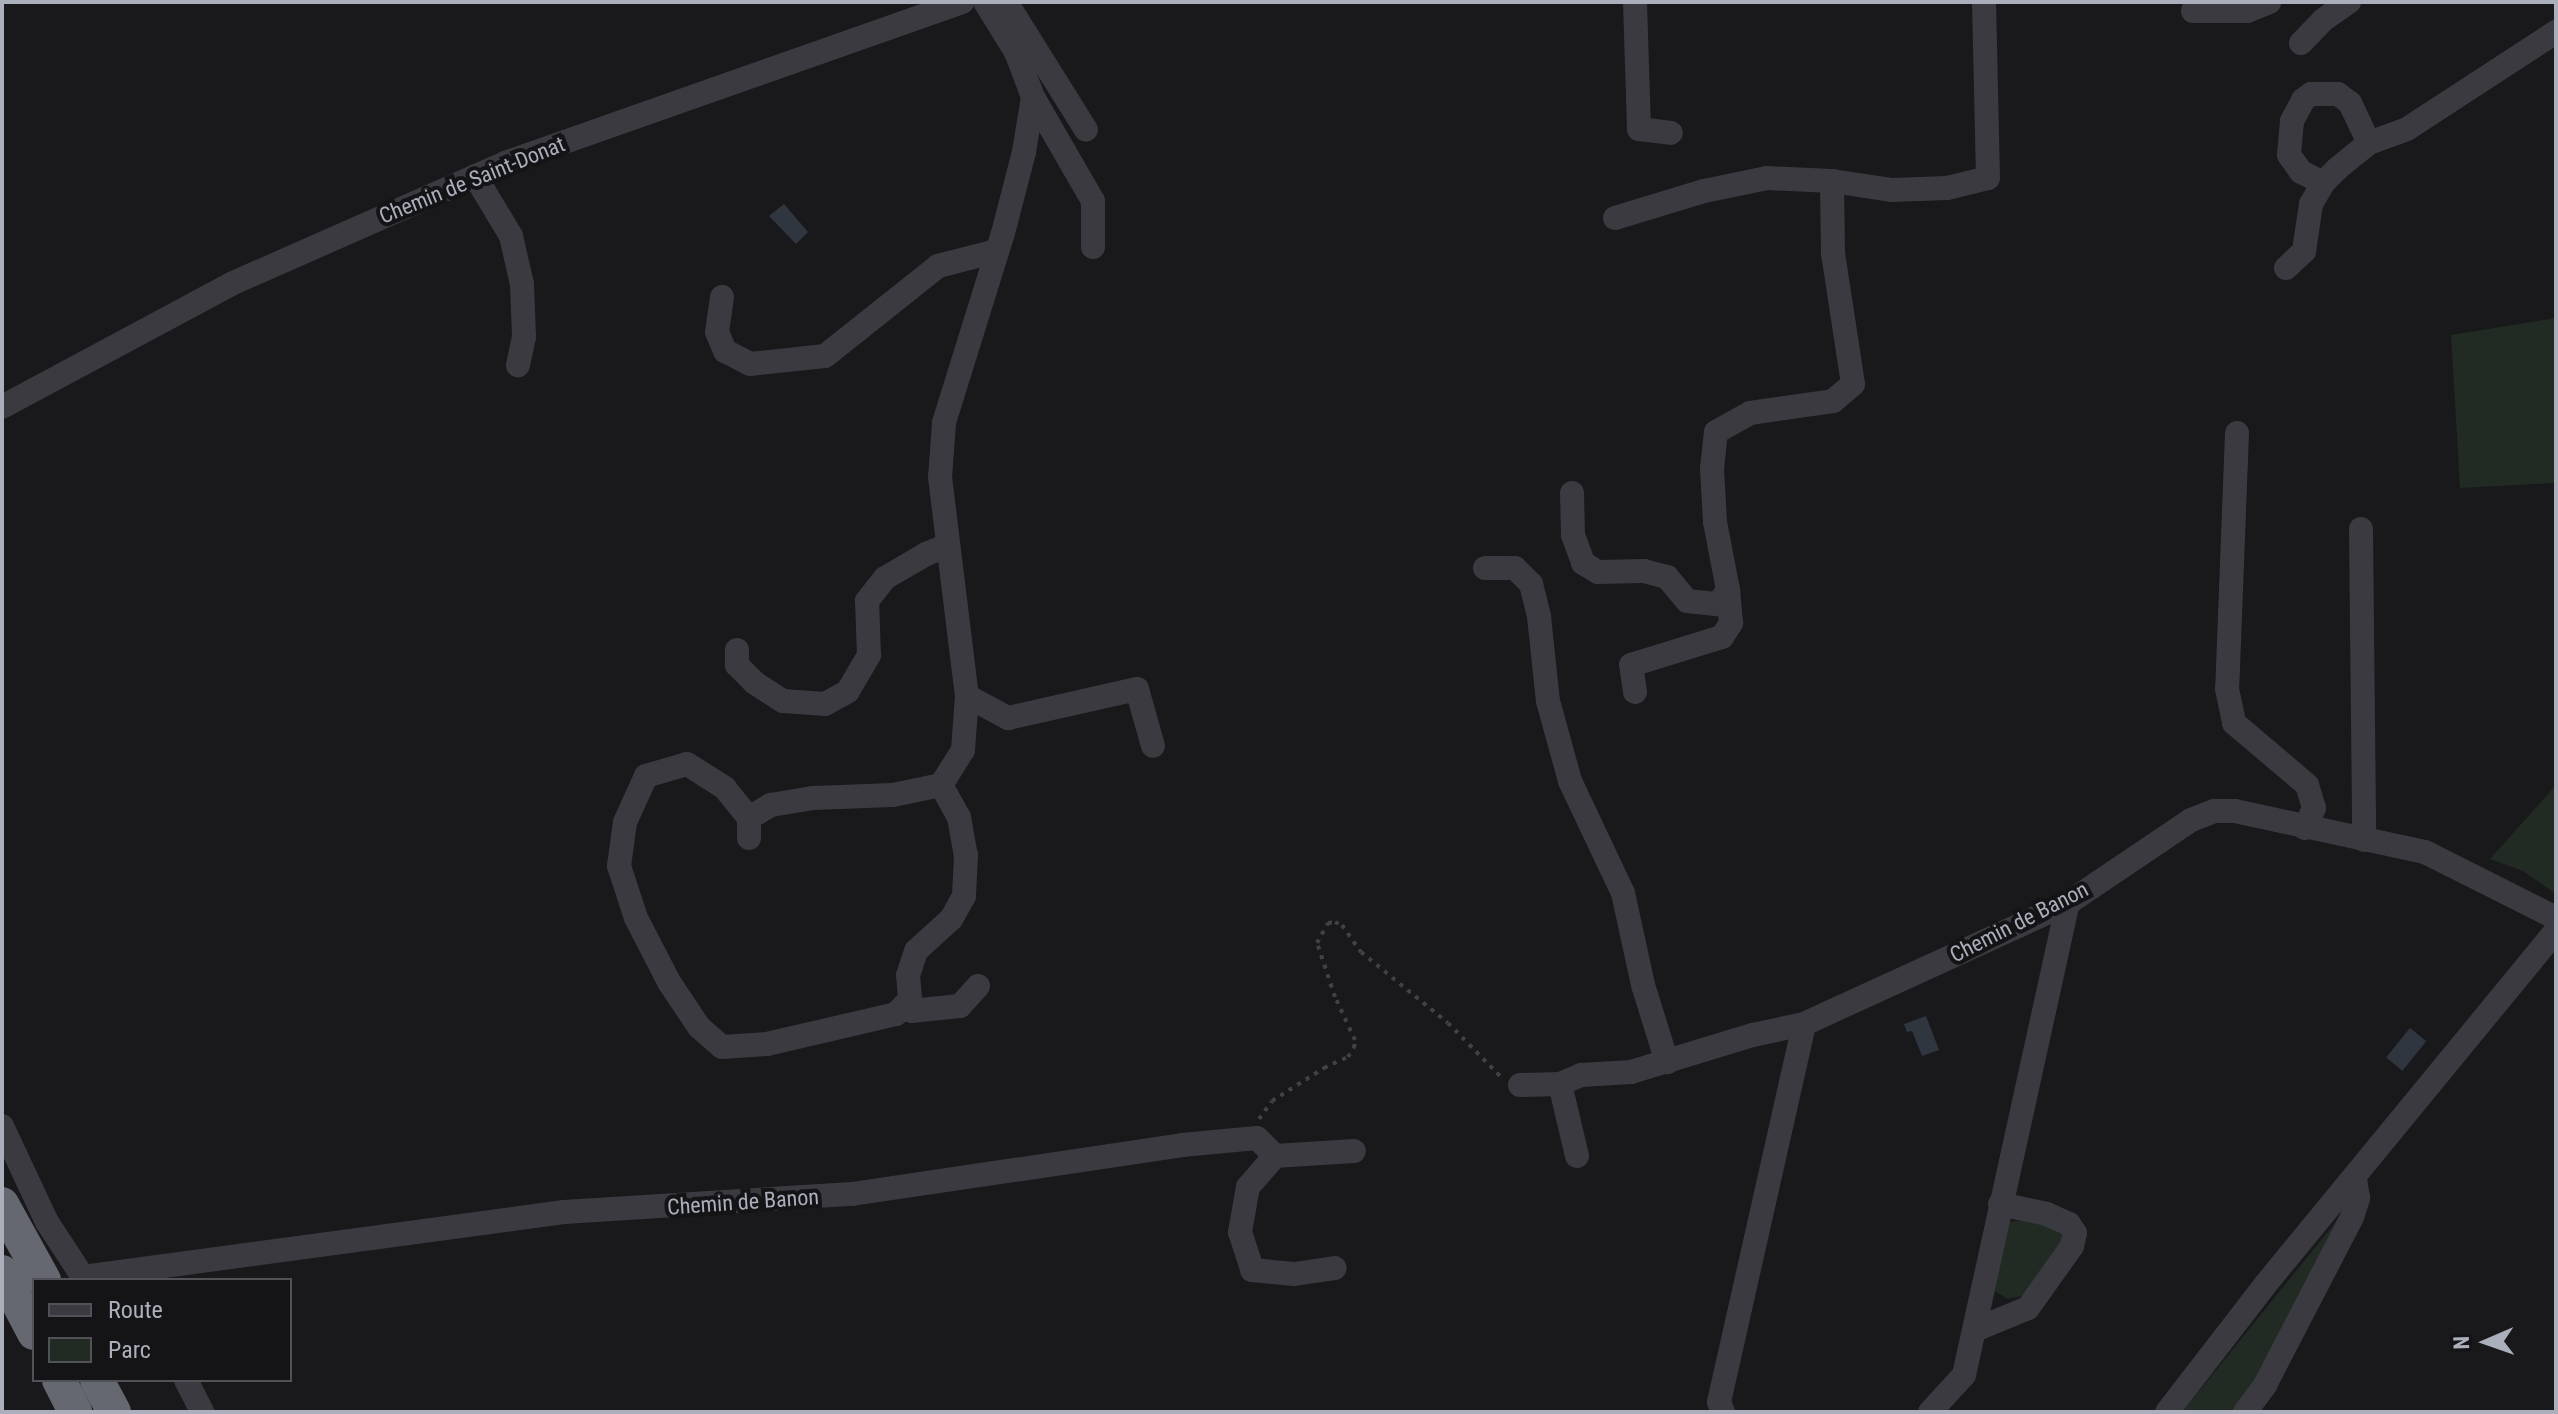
<!DOCTYPE html>
<style>
body{margin:0}
#map{position:relative;width:2558px;height:1414px;overflow:hidden;background:#19191b;font-family:"Roboto Condensed",sans-serif}
div>[style]{position:absolute}
[style*='--x']{left:calc(var(--x)*1px);top:calc(var(--y)*1px);width:calc(var(--w)*1px);rotate:calc(var(--a)*1deg)}
.green>*{inset:0;background:#212a23}
.water>*{inset:0;background:#2f3640;transform-origin:0 0}
.path>*{height:4px;margin-top:-2px;transform-origin:0;background:repeating-linear-gradient(90deg,#404147 0 4px,transparent 0 10px)}
.minor>*{height:24px;margin:-12px;padding:0 12px;transform-origin:12px;border-radius:12px;background:#3a3a40}
.highway>*{height:34px;margin:-17px;padding:0 17px;transform-origin:17px;border-radius:17px;background:#666871}
span{translate:-50% -50%;white-space:nowrap;text-align:center;line-height:1.15;-webkit-text-stroke:8px #141416;paint-order:stroke}
.street-label{font-size:22px;color:#abaebb}
.frame{position:absolute;inset:0;border:4px solid #abaebb;pointer-events:none}
.legend{position:absolute;left:32px;top:1278px;width:260px;height:104px;box-sizing:border-box;background:#141416;border:2px solid #505258;margin:0;padding:10px 14px;list-style:none;font-size:24px;color:#abaebb}
.legend li{display:flex;align-items:center;gap:16px;height:40px}
.legend b{width:40px;border:2px solid #505258}
.north{position:absolute;left:2446px;top:1302px;width:80px;height:80px;-webkit-text-stroke:6px #141416;paint-order:stroke;rotate:268deg;font-size:22px;font-weight:700;line-height:32px;text-align:center;color:#abaebb}
.north::after{content:'';display:block;margin:auto;width:28px;height:36px;background:#abaebb;clip-path:polygon(50% 0,100% 100%,50% 72%,0 100%)}
</style>
<div id="map">
<div class="green">
<div style="clip-path:polygon(2556px 318px,2556px 483px,2460px 488px,2451px 335px)"></div>
<div style="clip-path:polygon(2556px 785px,2556px 894px,2523px 871px,2490px 859px)"></div>
<div style="clip-path:polygon(2351px 1203px,2242px 1412px,2182px 1412px)"></div>
<div style="clip-path:polygon(2023px 1220px,2056px 1228px,2063px 1236px,2062px 1245px,2022px 1296px,2008px 1299px,1993px 1290px,2009px 1222px)"></div>
</div>
<div class="water">
<div style="clip-path:polygon(784px 204px,808px 232px,796px 244px,769px 216px)"></div>
<div style="clip-path:polygon(1926px 1016px,1939px 1050px,1922px 1056px,1912px 1031px,1907px 1032px,1904px 1024px)"></div>
<div style="left:2410px;top:1028px;width:21px;height:38px;rotate:39deg"></div>
</div>
<div class="path">
<div style="--x:1259;--y:1119;--w:22;--a:-54"></div>
<div style="--x:1272;--y:1101;--w:62;--a:-32.4"></div>
<div style="--x:1324;--y:1068;--w:26;--a:-25"></div>
<div style="--x:1348;--y:1057;--w:11;--a:-56"></div>
<div style="--x:1354;--y:1048;--w:8;--a:-83"></div>
<div style="--x:1355;--y:1040;--w:47;--a:-114.9"></div>
<div style="--x:1335;--y:997;--w:57;--a:-108.4"></div>
<div style="--x:1317;--y:943;--w:23;--a:-61"></div>
<div style="--x:1328;--y:923;--w:7;--a:-8"></div>
<div style="--x:1335;--y:922;--w:8;--a:23"></div>
<div style="--x:1342;--y:925;--w:33;--a:55"></div>
<div style="--x:1361;--y:952;--w:112;--a:39.2"></div>
<div style="--x:1448;--y:1023;--w:74;--a:45.5"></div>
</div>
<div class="minor">
<div style="--x:985;--y:2;--w:59;--a:58.2"></div>
<div style="--x:1016;--y:52;--w:48;--a:69.3"></div>
<div style="--x:1033;--y:97;--w:56;--a:99.3"></div>
<div style="--x:1024;--y:152;--w:84;--a:104.5"></div>
<div style="--x:1003;--y:233;--w:199;--a:107.3"></div>
<div style="--x:944;--y:423;--w:54;--a:94.2"></div>
<div style="--x:940;--y:477;--w:221;--a:83"></div>
<div style="--x:967;--y:696;--w:47;--a:28.2"></div>
<div style="--x:1008;--y:718;--w:132;--a:-12.7"></div>
<div style="--x:1137;--y:689;--w:59;--a:74.3"></div>
<div style="--x:1002;--y:2;--w:7;--a:27"></div>
<div style="--x:1008;--y:5;--w:147;--a:58"></div>
<div style="--x:1635;--y:2;--w:127;--a:88.2"></div>
<div style="--x:1639;--y:129;--w:32;--a:7"></div>
<div style="--x:2193;--y:11;--w:54;--a:0"></div>
<div style="--x:2247;--y:11;--w:24;--a:-22"></div>
<div style="--x:2301;--y:43;--w:32;--a:-46"></div>
<div style="--x:2323;--y:20;--w:32;--a:-35"></div>
<div style="--x:1033;--y:97;--w:120;--a:60"></div>
<div style="--x:1093;--y:201;--w:46;--a:90"></div>
<div style="--x:475;--y:176;--w:70;--a:59"></div>
<div style="--x:511;--y:236;--w:49;--a:77.1"></div>
<div style="--x:522;--y:284;--w:53;--a:87.8"></div>
<div style="--x:524;--y:337;--w:29;--a:102"></div>
<div style="--x:1832;--y:181;--w:61;--a:8.5"></div>
<div style="--x:1892;--y:190;--w:55;--a:-2.1"></div>
<div style="--x:1947;--y:188;--w:42;--a:-13.7"></div>
<div style="--x:1988;--y:178;--w:176;--a:-91.3"></div>
<div style="--x:2323;--y:183;--w:25;--a:-153"></div>
<div style="--x:2301;--y:172;--w:21;--a:-125"></div>
<div style="--x:2289;--y:155;--w:34;--a:-85"></div>
<div style="--x:2292;--y:121;--w:24;--a:-62"></div>
<div style="--x:2303;--y:100;--w:10;--a:-37"></div>
<div style="--x:2311;--y:94;--w:27;--a:0"></div>
<div style="--x:2338;--y:94;--w:15;--a:37"></div>
<div style="--x:2350;--y:103;--w:44;--a:64.6"></div>
<div style="--x:2286;--y:268;--w:25;--a:-43"></div>
<div style="--x:2304;--y:251;--w:48;--a:-81.5"></div>
<div style="--x:2311;--y:204;--w:24;--a:-60"></div>
<div style="--x:2323;--y:183;--w:21;--a:-45"></div>
<div style="--x:2338;--y:168;--w:40;--a:-39"></div>
<div style="--x:2369;--y:143;--w:40;--a:-20.2"></div>
<div style="--x:2407;--y:129;--w:178;--a:-33.1"></div>
<div style="--x:722;--y:297;--w:35;--a:98"></div>
<div style="--x:717;--y:332;--w:21;--a:67"></div>
<div style="--x:725;--y:351;--w:28;--a:27"></div>
<div style="--x:750;--y:364;--w:75;--a:-6.1"></div>
<div style="--x:825;--y:356;--w:144;--a:-38.5"></div>
<div style="--x:938;--y:266;--w:61;--a:-14.3"></div>
<div style="--x:2;--y:407;--w:260;--a:-28.2"></div>
<div style="--x:231;--y:284;--w:300;--a:-23.8"></div>
<div style="--x:505;--y:163;--w:485;--a:-19.4"></div>
<div style="--x:2237;--y:433;--w:256;--a:92.2"></div>
<div style="--x:2227;--y:689;--w:35;--a:78"></div>
<div style="--x:2234;--y:723;--w:96;--a:40.3"></div>
<div style="--x:2307;--y:785;--w:24;--a:73"></div>
<div style="--x:2314;--y:808;--w:22;--a:114"></div>
<div style="--x:1572;--y:493;--w:42;--a:88.6"></div>
<div style="--x:1573;--y:535;--w:30;--a:70"></div>
<div style="--x:1583;--y:563;--w:17;--a:31"></div>
<div style="--x:1598;--y:572;--w:46;--a:-1.2"></div>
<div style="--x:1644;--y:571;--w:24;--a:15"></div>
<div style="--x:1667;--y:577;--w:31;--a:50"></div>
<div style="--x:1687;--y:601;--w:31;--a:6"></div>
<div style="--x:1718;--y:604;--w:17;--a:-54"></div>
<div style="--x:1728;--y:590;--w:69;--a:-100.8"></div>
<div style="--x:1715;--y:522;--w:53;--a:-93.2"></div>
<div style="--x:1712;--y:469;--w:37;--a:-84"></div>
<div style="--x:1716;--y:432;--w:39;--a:-29"></div>
<div style="--x:1750;--y:413;--w:84;--a:-8.2"></div>
<div style="--x:1833;--y:401;--w:26;--a:-40"></div>
<div style="--x:1853;--y:384;--w:133;--a:-98.7"></div>
<div style="--x:1833;--y:253;--w:72;--a:-90.8"></div>
<div style="--x:1832;--y:181;--w:65;--a:-177.4"></div>
<div style="--x:1767;--y:178;--w:64;--a:168.3"></div>
<div style="--x:1704;--y:191;--w:93;--a:163.1"></div>
<div style="--x:2361;--y:529;--w:311;--a:89.4"></div>
<div style="--x:1485;--y:568;--w:30;--a:0"></div>
<div style="--x:1515;--y:568;--w:23;--a:45"></div>
<div style="--x:1531;--y:584;--w:34;--a:76"></div>
<div style="--x:1539;--y:617;--w:84;--a:83.9"></div>
<div style="--x:1548;--y:701;--w:83;--a:74.6"></div>
<div style="--x:1570;--y:781;--w:124;--a:64.7"></div>
<div style="--x:1623;--y:893;--w:94;--a:77.7"></div>
<div style="--x:1643;--y:985;--w:81;--a:72.7"></div>
<div style="--x:737;--y:650;--w:15;--a:90"></div>
<div style="--x:737;--y:665;--w:25;--a:45"></div>
<div style="--x:755;--y:683;--w:33;--a:33"></div>
<div style="--x:783;--y:701;--w:42;--a:4.1"></div>
<div style="--x:825;--y:704;--w:26;--a:-29"></div>
<div style="--x:848;--y:691;--w:42;--a:-59.7"></div>
<div style="--x:869;--y:655;--w:54;--a:-92.1"></div>
<div style="--x:867;--y:601;--w:29;--a:-52"></div>
<div style="--x:885;--y:578;--w:48;--a:-30.3"></div>
<div style="--x:926;--y:554;--w:24;--a:-22"></div>
<div style="--x:1635;--y:692;--w:27;--a:-98"></div>
<div style="--x:1631;--y:665;--w:95;--a:-17.1"></div>
<div style="--x:1722;--y:637;--w:17;--a:-57"></div>
<div style="--x:1731;--y:623;--w:33;--a:-95"></div>
<div style="--x:941;--y:785;--w:37;--a:61"></div>
<div style="--x:959;--y:817;--w:39;--a:80"></div>
<div style="--x:966;--y:855;--w:41;--a:92.8"></div>
<div style="--x:964;--y:896;--w:26;--a:119"></div>
<div style="--x:951;--y:919;--w:47;--a:137.6"></div>
<div style="--x:916;--y:951;--w:25;--a:108"></div>
<div style="--x:908;--y:975;--w:36;--a:85"></div>
<div style="--x:911;--y:1011;--w:49;--a:-5.8"></div>
<div style="--x:960;--y:1006;--w:27;--a:-48"></div>
<div style="--x:749;--y:818;--w:38;--a:-129"></div>
<div style="--x:725;--y:788;--w:45;--a:-147.7"></div>
<div style="--x:687;--y:764;--w:43;--a:163.7"></div>
<div style="--x:646;--y:776;--w:51;--a:114.5"></div>
<div style="--x:625;--y:822;--w:44;--a:97.8"></div>
<div style="--x:619;--y:866;--w:55;--a:71.9"></div>
<div style="--x:636;--y:918;--w:72;--a:62.7"></div>
<div style="--x:669;--y:982;--w:54;--a:56.3"></div>
<div style="--x:699;--y:1027;--w:30;--a:41"></div>
<div style="--x:722;--y:1047;--w:45;--a:-3.8"></div>
<div style="--x:767;--y:1044;--w:132;--a:-13.1"></div>
<div style="--x:896;--y:1014;--w:19;--a:-47"></div>
<div style="--x:749;--y:838;--w:20;--a:-90"></div>
<div style="--x:749;--y:818;--w:26;--a:-31"></div>
<div style="--x:771;--y:805;--w:43;--a:-9.5"></div>
<div style="--x:813;--y:798;--w:80;--a:-2.1"></div>
<div style="--x:893;--y:795;--w:49;--a:-11.8"></div>
<div style="--x:941;--y:785;--w:41;--a:-57.8"></div>
<div style="--x:963;--y:750;--w:54;--a:-85.8"></div>
<div style="--x:1560;--y:1084;--w:74;--a:76.7"></div>
<div style="--x:1520;--y:1085;--w:40;--a:-1.4"></div>
<div style="--x:1560;--y:1084;--w:23;--a:-23"></div>
<div style="--x:1581;--y:1075;--w:50;--a:-3.4"></div>
<div style="--x:1631;--y:1072;--w:127;--a:-16.9"></div>
<div style="--x:1753;--y:1035;--w:52;--a:-12.2"></div>
<div style="--x:1804;--y:1024;--w:290;--a:-24.6"></div>
<div style="--x:2068;--y:903;--w:148;--a:-34"></div>
<div style="--x:2191;--y:820;--w:25;--a:-21"></div>
<div style="--x:2214;--y:811;--w:21;--a:0"></div>
<div style="--x:2235;--y:811;--w:194;--a:12.2"></div>
<div style="--x:2425;--y:852;--w:147;--a:26.7"></div>
<div style="--x:2;--y:1126;--w:106;--a:64.9"></div>
<div style="--x:47;--y:1222;--w:66;--a:56.8"></div>
<div style="--x:83;--y:1277;--w:485;--a:-7.7"></div>
<div style="--x:564;--y:1212;--w:289;--a:-3.6"></div>
<div style="--x:852;--y:1194;--w:334;--a:-8.4"></div>
<div style="--x:1182;--y:1145;--w:75;--a:-5.3"></div>
<div style="--x:1257;--y:1138;--w:25;--a:45"></div>
<div style="--x:1275;--y:1156;--w:79;--a:-3.6"></div>
<div style="--x:1275;--y:1156;--w:41;--a:131.1"></div>
<div style="--x:1248;--y:1187;--w:46;--a:100.1"></div>
<div style="--x:1240;--y:1232;--w:40;--a:72"></div>
<div style="--x:1252;--y:1270;--w:42;--a:5.4"></div>
<div style="--x:1294;--y:1274;--w:41;--a:-8.3"></div>
<div style="--x:1975;--y:1330;--w:57;--a:-22.5"></div>
<div style="--x:2028;--y:1308;--w:76;--a:-54.6"></div>
<div style="--x:2072;--y:1246;--w:13;--a:-77"></div>
<div style="--x:2075;--y:1233;--w:11;--a:-124"></div>
<div style="--x:2069;--y:1224;--w:24;--a:-156"></div>
<div style="--x:2047;--y:1214;--w:48;--a:-168"></div>
<div style="--x:186;--y:1380;--w:36;--a:63"></div>
<div style="--x:1723;--y:1412;--w:11;--a:-112"></div>
<div style="--x:1719;--y:1402;--w:387;--a:-77.3"></div>
<div style="--x:1930;--y:1412;--w:50;--a:-47.4"></div>
<div style="--x:1964;--y:1375;--w:483;--a:-77.6"></div>
<div style="--x:2167;--y:1412;--w:160;--a:-52.3"></div>
<div style="--x:2265;--y:1285;--w:458;--a:-50.6"></div>
<div style="--x:2245;--y:1412;--w:34;--a:-53"></div>
<div style="--x:2265;--y:1385;--w:189;--a:-62.6"></div>
<div style="--x:2352;--y:1217;--w:20;--a:-72"></div>
<div style="--x:2358;--y:1198;--w:20;--a:-99"></div>
</div>
<div class="highway">
<div style="--x:2;--y:1204;--w:87;--a:61.1"></div>
<div style="--x:2;--y:1272;--w:69;--a:62.3"></div>
<div style="--x:59;--y:1380;--w:36;--a:63"></div>
<div style="--x:97;--y:1380;--w:36;--a:62"></div>
</div>
<div class="street-label">
<span style="left:472px;top:180px;rotate:-22deg">Chemin de Saint-Donat</span>
<span style="left:2019px;top:922px;rotate:-27deg">Chemin de Banon</span>
<span style="left:743px;top:1202px;rotate:-4deg">Chemin de Banon</span>
</div>
<div class="frame"></div>
<ul class="legend">
<li><b style="height:10px;background:#3a3a40"></b>Route</li>
<li><b style="height:22px;background:#212a23"></b>Parc</li>
</ul>
<div class="north">N</div>
</div>
